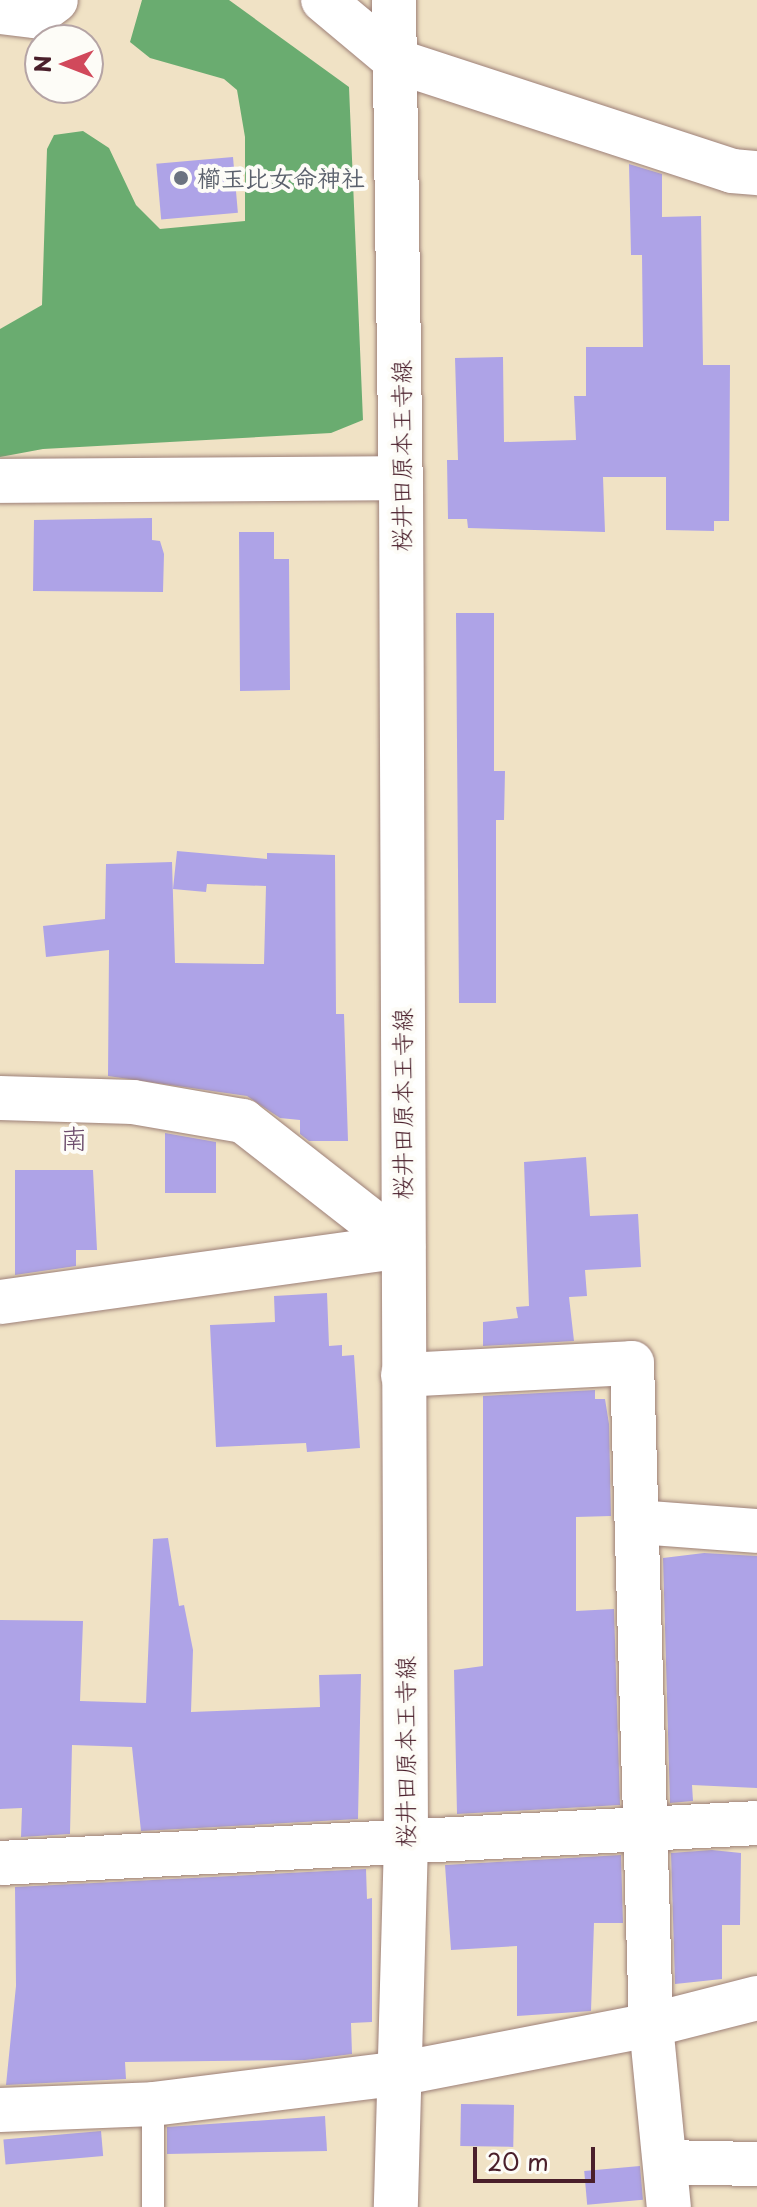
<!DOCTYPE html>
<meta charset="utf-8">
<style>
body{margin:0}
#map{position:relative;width:757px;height:2207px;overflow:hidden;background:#f0e2c5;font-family:"Playpen Sans","Klee One",sans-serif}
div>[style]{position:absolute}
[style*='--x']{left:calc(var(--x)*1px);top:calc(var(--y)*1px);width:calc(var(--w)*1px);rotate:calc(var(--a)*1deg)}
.forest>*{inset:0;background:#6aac70}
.building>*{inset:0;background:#aea3e7;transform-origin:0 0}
.roads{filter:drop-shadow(0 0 2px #9d8078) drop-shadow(0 0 2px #9d8078)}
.lane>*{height:22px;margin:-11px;padding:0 11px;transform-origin:11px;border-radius:11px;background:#fff}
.street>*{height:44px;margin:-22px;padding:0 22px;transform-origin:22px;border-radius:22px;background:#fff}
.primary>*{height:44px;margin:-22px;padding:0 22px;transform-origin:22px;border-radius:22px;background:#fff}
.dots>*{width:22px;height:22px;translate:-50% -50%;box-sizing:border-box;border:4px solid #fdfcf7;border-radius:50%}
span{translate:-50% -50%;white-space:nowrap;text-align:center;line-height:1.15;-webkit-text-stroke:8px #fdfcf7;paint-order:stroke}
.worship-label{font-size:24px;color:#5b616d;font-weight:700}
.left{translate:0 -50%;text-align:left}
.street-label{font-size:24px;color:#4a1f2b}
.quarter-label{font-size:28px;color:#6d4d6d}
.north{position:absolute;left:24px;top:24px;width:80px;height:80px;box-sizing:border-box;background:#fdfcf7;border:2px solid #b5a4a5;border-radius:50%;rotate:270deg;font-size:22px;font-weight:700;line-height:32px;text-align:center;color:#4a1f2b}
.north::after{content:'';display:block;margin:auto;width:28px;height:36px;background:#d1495b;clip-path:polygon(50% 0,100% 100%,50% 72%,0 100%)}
.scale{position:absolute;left:473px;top:2147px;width:122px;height:36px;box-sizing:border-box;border:4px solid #4a1f2b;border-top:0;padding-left:10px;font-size:24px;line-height:28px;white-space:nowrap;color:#4a1f2b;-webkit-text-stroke:6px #fdfcf7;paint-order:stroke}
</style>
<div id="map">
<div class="forest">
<div style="clip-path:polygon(142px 0,229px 0,349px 87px,363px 420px,331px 433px,43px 449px,0 457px,0 329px,42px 305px,47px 149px,54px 135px,83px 131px,109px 148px,136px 205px,160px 229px,245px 221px,245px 137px,237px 90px,224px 79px,150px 58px,130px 42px)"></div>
</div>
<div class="building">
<div style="left:233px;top:157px;width:56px;height:77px;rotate:85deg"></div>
<div style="clip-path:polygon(629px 164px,662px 174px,662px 217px,701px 216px,703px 365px,730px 365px,729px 521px,714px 521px,714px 531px,666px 530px,666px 477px,603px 477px,605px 532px,468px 528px,467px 519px,448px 519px,447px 460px,458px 460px,455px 358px,503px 357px,504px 442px,576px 440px,574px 396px,586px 396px,586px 347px,643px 347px,642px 255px,631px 255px)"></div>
<div style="clip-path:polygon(152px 518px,152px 540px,160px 541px,164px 554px,163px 592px,33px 591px,34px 520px)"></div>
<div style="clip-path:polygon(239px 532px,274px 532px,274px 559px,289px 559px,290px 690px,240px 691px)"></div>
<div style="clip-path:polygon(456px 613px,494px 613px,494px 771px,505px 771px,504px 820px,496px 820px,496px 1003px,459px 1003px)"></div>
<div style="clip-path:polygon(177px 851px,267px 859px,267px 853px,335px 855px,336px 1014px,344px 1014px,348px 1141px,309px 1141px,300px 1134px,300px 1120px,280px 1118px,247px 1096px,108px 1076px,109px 950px,46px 957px,43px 926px,105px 919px,106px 864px,172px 862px,175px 963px,264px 964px,266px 886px,207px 884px,206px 892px,173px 889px)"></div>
<div style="clip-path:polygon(165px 1133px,216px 1142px,216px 1193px,165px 1193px)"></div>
<div style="clip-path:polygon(586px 1157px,590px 1216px,638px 1214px,641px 1267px,585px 1270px,587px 1296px,569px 1297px,574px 1341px,483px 1346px,483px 1322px,518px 1318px,516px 1307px,529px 1306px,524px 1162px)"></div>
<div style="clip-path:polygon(15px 1170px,93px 1170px,97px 1250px,76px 1250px,76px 1266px,15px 1275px)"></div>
<div style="clip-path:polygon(327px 1293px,329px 1346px,342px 1345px,342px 1356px,354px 1355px,360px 1448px,307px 1452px,306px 1443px,216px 1447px,210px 1325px,275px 1322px,274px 1296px)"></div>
<div style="clip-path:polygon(595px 1390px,595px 1399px,605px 1399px,609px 1424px,611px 1516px,576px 1517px,576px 1611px,614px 1609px,620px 1805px,457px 1814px,454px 1670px,483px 1666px,483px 1396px)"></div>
<div style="clip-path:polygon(168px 1538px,179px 1606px,184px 1605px,193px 1650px,191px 1712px,320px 1707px,319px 1675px,361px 1674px,358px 1819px,141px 1831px,132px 1747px,72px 1745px,70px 1834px,21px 1837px,22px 1808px,0 1809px,0 1620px,83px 1621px,80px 1701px,146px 1703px,153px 1539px)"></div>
<div style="clip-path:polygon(704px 1553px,757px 1556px,757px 1788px,692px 1785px,693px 1801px,670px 1803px,663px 1558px)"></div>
<div style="clip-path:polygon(712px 1850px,741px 1853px,740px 1925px,722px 1925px,722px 1979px,675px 1984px,671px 1853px)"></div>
<div style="clip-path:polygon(621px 1855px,623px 1923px,594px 1923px,591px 2011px,517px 2016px,517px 1946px,451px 1950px,445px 1865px)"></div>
<div style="clip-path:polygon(366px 1869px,367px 1899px,372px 1898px,372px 2022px,351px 2023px,352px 2054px,305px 2060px,125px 2062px,126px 2079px,6px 2085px,16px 1986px,15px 1887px)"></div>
<div style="left:461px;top:2104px;width:53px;height:42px;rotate:1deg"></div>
<div style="clip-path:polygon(325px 2116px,327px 2151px,167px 2154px,167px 2127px)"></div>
<div style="left:101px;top:2131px;width:25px;height:98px;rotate:85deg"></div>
<div style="left:640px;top:2166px;width:34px;height:56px;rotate:85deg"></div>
</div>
<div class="roads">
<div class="lane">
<div style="--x:153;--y:2104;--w:103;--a:90"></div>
</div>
<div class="street">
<div style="--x:323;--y:0;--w:95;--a:39.9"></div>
<div style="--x:396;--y:61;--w:354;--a:18.1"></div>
<div style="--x:732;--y:171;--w:25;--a:5"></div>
<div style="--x:0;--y:12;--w:35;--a:7"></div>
<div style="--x:35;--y:16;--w:26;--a:-37"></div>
<div style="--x:0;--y:481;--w:401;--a:-0.4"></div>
<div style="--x:0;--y:1098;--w:133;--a:1.7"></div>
<div style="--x:133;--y:1102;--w:112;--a:9.8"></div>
<div style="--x:243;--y:1121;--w:203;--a:38"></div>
<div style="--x:0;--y:1302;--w:407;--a:-7.9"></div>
<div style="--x:403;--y:1375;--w:229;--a:-3"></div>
<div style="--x:632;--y:1363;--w:662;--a:88.36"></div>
<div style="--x:651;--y:2025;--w:183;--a:84.4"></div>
<div style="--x:638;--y:1522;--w:119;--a:4.3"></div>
<div style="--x:0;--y:1863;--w:758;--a:-3.02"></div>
<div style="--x:0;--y:2110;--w:153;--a:-2.2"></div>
<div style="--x:153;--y:2104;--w:252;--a:-7.1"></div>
<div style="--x:403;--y:2073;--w:253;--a:-11"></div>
<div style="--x:651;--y:2025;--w:109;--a:-14.3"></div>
<div style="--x:666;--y:2162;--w:91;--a:1.3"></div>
</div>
<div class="primary">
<div style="--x:394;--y:0;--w:478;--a:89.2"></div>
<div style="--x:401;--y:478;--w:1364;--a:89.79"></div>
<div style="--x:406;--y:1842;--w:365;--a:91.6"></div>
</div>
</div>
<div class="dots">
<div style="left:181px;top:178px;background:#6b7280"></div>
</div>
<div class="worship-label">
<span class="left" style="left:197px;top:178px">櫛玉比女命神社</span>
</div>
<div class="street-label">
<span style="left:401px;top:456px;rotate:-90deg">桜井田原本王寺線</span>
<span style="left:402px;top:1104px;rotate:-90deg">桜井田原本王寺線</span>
<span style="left:405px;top:1752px;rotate:-90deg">桜井田原本王寺線</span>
</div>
<div class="quarter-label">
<span style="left:74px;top:1138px">南</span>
</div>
<div class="north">N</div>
<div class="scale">20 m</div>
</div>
